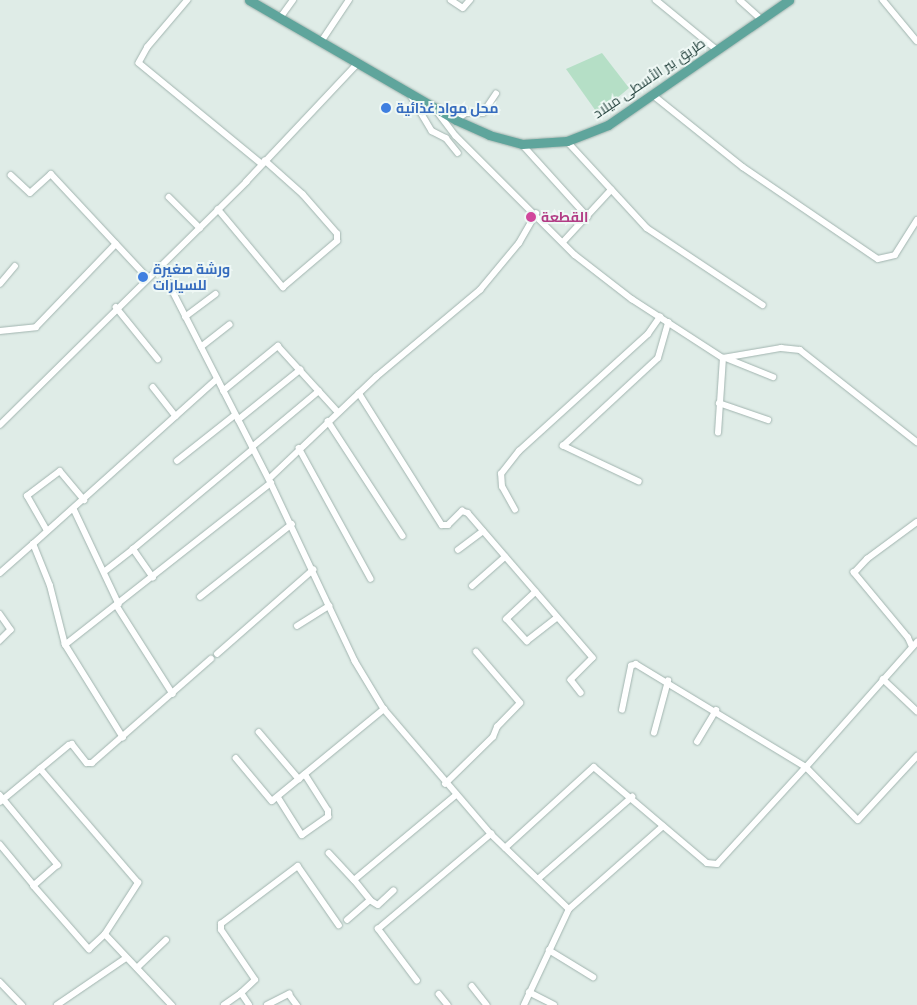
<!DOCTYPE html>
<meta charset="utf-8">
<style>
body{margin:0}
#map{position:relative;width:917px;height:1005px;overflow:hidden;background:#dfece7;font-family:Poppins,Cairo,sans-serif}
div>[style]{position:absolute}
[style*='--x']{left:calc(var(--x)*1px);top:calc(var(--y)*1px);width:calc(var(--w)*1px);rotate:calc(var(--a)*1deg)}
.green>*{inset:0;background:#b5dfc6}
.roads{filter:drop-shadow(0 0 1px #a1b4af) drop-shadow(0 0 1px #a1b4af)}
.minor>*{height:5.5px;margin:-2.75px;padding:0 2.75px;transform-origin:2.75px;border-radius:2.75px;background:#fff}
.primary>*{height:9px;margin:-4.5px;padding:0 4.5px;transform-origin:4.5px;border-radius:4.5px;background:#5fa59c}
.dots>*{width:14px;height:14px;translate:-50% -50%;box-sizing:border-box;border:2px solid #eff8f5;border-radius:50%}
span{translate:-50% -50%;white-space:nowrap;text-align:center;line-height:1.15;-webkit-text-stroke:4px #eff8f5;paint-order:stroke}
.street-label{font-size:14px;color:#1e3d38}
.shop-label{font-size:14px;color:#366cbe;font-weight:700}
.left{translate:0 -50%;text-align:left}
.hotel-label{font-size:14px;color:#b23c85;font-weight:700}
</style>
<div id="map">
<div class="green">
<div style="clip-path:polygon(602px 53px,629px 88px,598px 114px,566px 69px)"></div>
</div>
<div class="roads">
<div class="minor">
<div style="--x:188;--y:0;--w:62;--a:130.4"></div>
<div style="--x:148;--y:47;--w:18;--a:119"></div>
<div style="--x:139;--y:63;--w:159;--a:39.4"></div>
<div style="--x:451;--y:0;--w:14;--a:34"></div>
<div style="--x:463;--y:8;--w:11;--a:-49"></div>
<div style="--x:656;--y:0;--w:79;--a:39.3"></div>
<div style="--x:740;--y:0;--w:28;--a:42"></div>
<div style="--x:883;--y:0;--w:53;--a:50.3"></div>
<div style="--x:280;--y:18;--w:22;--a:-54"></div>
<div style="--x:321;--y:42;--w:50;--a:-56.3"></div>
<div style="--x:410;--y:94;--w:43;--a:59.3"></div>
<div style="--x:432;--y:131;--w:16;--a:27"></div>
<div style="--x:446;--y:138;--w:19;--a:51"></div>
<div style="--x:653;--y:95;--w:115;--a:38.7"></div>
<div style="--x:743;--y:167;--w:163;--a:34.3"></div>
<div style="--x:878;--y:259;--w:17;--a:-13"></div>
<div style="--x:895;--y:255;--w:41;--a:-57.8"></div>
<div style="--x:437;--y:111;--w:31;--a:53"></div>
<div style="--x:456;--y:136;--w:168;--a:45"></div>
<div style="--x:575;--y:255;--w:72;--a:37.7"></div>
<div style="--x:632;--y:299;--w:108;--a:33"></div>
<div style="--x:723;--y:358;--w:59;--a:-9.8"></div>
<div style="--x:781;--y:348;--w:19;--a:6"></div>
<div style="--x:800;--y:350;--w:149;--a:38.2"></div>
<div style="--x:456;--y:120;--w:12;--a:-35"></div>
<div style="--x:466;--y:113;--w:17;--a:0"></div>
<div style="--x:483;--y:113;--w:23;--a:-56"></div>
<div style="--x:567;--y:141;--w:118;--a:47.4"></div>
<div style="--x:647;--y:228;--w:139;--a:33.6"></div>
<div style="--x:522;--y:144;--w:98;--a:47.9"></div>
<div style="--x:11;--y:175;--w:26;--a:43"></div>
<div style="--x:30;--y:193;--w:28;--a:-42"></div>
<div style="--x:51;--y:174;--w:141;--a:47"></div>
<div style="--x:169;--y:197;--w:44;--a:45"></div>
<div style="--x:218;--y:209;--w:102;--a:50.2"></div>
<div style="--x:283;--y:287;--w:71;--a:-40.4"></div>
<div style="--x:337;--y:241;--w:7;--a:-90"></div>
<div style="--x:337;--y:234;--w:52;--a:-131.1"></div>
<div style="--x:303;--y:195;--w:51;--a:-138.2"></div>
<div style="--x:563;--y:242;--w:71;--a:-47.3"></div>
<div style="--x:160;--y:266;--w:244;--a:62.9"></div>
<div style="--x:271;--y:483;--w:197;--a:64.7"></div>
<div style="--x:355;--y:661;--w:56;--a:58.9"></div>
<div style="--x:384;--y:709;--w:165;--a:49.4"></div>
<div style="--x:491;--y:834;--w:108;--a:43.9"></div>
<div style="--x:0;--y:284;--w:23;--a:-50"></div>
<div style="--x:116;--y:307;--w:67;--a:51.1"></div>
<div style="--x:185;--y:317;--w:38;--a:-37"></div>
<div style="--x:0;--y:331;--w:36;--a:-6"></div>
<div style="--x:36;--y:327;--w:115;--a:-46.1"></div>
<div style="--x:201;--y:347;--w:36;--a:-38"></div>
<div style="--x:726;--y:358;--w:51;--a:22"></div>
<div style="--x:153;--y:387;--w:37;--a:52"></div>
<div style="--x:223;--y:391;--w:71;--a:-39.3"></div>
<div style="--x:278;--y:346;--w:89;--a:47.7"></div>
<div style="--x:359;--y:393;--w:156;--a:57.8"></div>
<div style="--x:442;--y:525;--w:6;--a:0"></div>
<div style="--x:448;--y:525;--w:20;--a:-45"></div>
<div style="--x:462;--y:511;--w:6;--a:18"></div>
<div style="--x:468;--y:513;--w:191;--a:49.2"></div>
<div style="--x:593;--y:658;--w:31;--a:135"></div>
<div style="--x:571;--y:680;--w:16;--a:52"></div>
<div style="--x:719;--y:403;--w:52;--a:19.1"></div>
<div style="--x:238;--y:420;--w:80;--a:-38.9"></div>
<div style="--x:328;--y:421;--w:137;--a:56.9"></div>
<div style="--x:0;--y:425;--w:346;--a:-44.6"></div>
<div style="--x:246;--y:182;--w:163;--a:-46.7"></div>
<div style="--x:718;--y:433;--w:75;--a:-86.2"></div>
<div style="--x:252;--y:447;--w:87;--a:-39.9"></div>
<div style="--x:299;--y:448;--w:149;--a:61.2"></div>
<div style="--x:177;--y:461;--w:74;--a:-38.4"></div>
<div style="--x:269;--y:479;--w:148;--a:-43.6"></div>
<div style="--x:376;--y:377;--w:136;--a:-39.9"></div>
<div style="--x:480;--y:290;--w:61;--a:-50.3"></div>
<div style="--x:519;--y:243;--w:34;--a:-60"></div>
<div style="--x:639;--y:482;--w:84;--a:-154.7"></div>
<div style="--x:563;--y:446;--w:129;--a:-42.8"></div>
<div style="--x:658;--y:358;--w:37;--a:-74"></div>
<div style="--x:74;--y:509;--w:105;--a:64.7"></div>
<div style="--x:515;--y:510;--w:26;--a:-119"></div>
<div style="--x:502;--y:487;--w:13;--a:-94"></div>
<div style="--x:501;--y:474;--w:29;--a:-52"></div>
<div style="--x:519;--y:451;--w:174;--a:-42.2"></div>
<div style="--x:648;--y:334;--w:21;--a:-55"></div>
<div style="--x:47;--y:531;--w:40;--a:-119.7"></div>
<div style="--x:27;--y:496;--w:41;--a:-37.1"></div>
<div style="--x:60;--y:471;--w:38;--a:50"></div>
<div style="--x:458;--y:550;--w:31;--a:-37"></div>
<div style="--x:104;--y:572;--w:37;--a:-38"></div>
<div style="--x:0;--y:573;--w:44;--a:-41.3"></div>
<div style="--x:153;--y:578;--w:35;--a:-125"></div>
<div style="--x:133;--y:549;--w:156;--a:-39.8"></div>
<div style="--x:472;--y:586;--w:44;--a:-41.3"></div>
<div style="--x:536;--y:592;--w:40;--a:137"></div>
<div style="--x:507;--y:619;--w:30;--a:48"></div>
<div style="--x:527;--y:641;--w:37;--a:-38"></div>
<div style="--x:200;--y:597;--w:117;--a:-38.4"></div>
<div style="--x:117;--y:606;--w:104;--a:57.5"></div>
<div style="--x:0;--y:614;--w:19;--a:55"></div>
<div style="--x:11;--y:630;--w:16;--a:135"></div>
<div style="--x:297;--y:626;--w:38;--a:-32"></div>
<div style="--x:65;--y:645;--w:262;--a:-38.2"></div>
<div style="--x:912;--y:647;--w:10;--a:-114"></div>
<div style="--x:908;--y:638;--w:85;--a:-129.7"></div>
<div style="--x:854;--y:573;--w:19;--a:-47"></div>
<div style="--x:867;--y:559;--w:62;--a:-36.5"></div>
<div style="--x:217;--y:654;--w:128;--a:-41.2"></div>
<div style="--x:883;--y:679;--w:47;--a:43.3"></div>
<div style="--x:622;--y:710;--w:45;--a:-78.4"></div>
<div style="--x:631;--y:666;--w:5;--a:-22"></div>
<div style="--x:636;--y:664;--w:199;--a:31.2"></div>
<div style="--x:806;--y:767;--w:167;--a:-48.4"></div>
<div style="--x:259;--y:732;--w:62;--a:49.6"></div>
<div style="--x:654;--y:733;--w:54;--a:-74.9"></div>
<div style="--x:123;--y:738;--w:110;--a:-121.9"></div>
<div style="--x:65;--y:645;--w:61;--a:-104.3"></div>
<div style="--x:50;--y:586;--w:45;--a:-112"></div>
<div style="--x:33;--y:544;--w:247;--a:-41.9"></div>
<div style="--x:697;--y:742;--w:37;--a:-59"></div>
<div style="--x:236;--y:758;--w:56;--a:50.1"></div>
<div style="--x:272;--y:801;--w:145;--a:-39.4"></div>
<div style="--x:445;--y:784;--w:67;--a:-44.4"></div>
<div style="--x:493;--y:737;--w:11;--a:-68"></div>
<div style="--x:497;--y:727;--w:33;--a:-46"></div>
<div style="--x:520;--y:703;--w:67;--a:-130.8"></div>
<div style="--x:0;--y:795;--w:91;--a:50.4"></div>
<div style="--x:58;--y:865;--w:32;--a:139"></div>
<div style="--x:34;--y:886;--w:53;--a:-129.7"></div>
<div style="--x:278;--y:797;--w:45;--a:57.7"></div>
<div style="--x:302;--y:835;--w:32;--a:-35"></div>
<div style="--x:328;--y:817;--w:6;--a:-90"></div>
<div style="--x:328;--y:811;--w:43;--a:-122.6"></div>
<div style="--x:0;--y:802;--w:89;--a:-39.6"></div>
<div style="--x:69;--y:745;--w:3;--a:-18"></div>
<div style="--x:72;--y:744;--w:24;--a:52"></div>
<div style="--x:87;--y:763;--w:5;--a:0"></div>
<div style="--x:92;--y:763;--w:158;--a:-41.2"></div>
<div style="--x:505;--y:848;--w:120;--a:-42.3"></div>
<div style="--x:594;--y:767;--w:148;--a:40.3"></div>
<div style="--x:707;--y:863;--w:10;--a:6"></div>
<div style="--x:717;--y:864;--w:132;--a:-47.5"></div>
<div style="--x:806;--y:767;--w:74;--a:45.5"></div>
<div style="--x:858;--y:820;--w:87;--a:-47.3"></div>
<div style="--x:329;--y:853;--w:37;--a:47"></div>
<div style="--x:538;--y:879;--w:125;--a:-41.1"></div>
<div style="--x:34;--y:886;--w:84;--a:48.9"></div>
<div style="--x:89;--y:949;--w:22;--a:-43"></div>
<div style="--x:105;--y:934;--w:61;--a:-57.1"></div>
<div style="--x:138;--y:883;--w:150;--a:-130.7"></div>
<div style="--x:370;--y:900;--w:9;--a:32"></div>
<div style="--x:378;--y:905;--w:21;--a:-43"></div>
<div style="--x:347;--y:920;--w:30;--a:-41"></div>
<div style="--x:370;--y:900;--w:26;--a:-129"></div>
<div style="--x:354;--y:880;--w:133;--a:-39.8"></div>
<div style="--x:105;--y:934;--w:98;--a:46.7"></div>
<div style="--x:549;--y:950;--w:52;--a:31.5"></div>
<div style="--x:137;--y:968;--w:40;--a:-44"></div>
<div style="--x:417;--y:981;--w:65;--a:-126.9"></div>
<div style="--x:378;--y:929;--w:148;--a:-40.1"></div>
<div style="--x:0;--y:982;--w:32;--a:46"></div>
<div style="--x:472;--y:986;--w:24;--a:52"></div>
<div style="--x:529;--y:992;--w:28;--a:27"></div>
<div style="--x:439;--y:994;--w:14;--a:51"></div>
<div style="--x:57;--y:1005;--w:83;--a:-34.3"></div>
<div style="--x:224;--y:1005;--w:21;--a:-35"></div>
<div style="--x:249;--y:1005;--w:14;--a:-124"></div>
<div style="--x:241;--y:993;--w:19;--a:-43"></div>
<div style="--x:255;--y:980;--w:60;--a:-124.2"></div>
<div style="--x:221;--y:930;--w:6;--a:-90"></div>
<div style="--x:221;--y:924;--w:96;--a:-37"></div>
<div style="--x:298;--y:866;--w:72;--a:55.2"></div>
<div style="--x:267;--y:1005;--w:25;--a:-27"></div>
<div style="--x:289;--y:994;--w:14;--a:54"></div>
<div style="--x:524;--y:1005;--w:106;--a:-64.9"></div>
<div style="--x:569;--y:909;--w:125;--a:-41.4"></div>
</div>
<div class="primary">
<div style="--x:249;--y:0;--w:239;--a:30.1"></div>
<div style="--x:456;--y:120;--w:36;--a:24"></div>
<div style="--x:489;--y:135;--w:34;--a:15"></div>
<div style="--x:522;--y:144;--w:45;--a:-3.8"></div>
<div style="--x:567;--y:141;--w:44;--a:-21.3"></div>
<div style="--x:608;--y:125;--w:220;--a:-34.6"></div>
</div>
</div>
<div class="dots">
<div style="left:386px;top:108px;background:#3f7fe0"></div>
<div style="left:531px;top:217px;background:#d1479c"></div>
<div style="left:143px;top:277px;background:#3f7fe0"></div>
</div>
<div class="street-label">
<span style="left:649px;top:78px;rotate:-34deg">طريق بير الأسطى ميلاد</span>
</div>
<div class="shop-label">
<span class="left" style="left:396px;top:108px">محل مواد غذائية</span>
<span class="left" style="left:153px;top:277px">ورشة صغيرة<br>للسيارات</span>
</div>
<div class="hotel-label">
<span class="left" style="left:541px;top:217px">القطعة</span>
</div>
</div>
